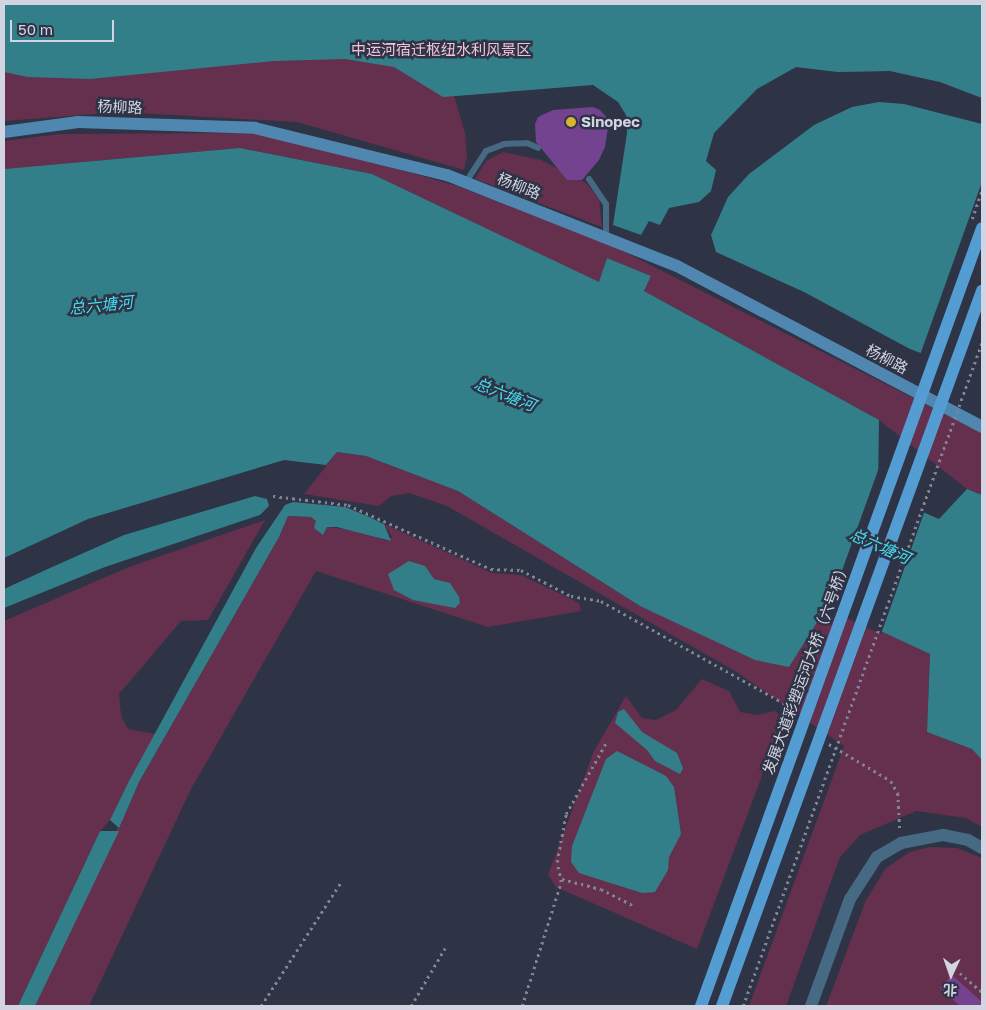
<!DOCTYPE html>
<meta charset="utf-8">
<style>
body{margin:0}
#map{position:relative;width:986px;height:1010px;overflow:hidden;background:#2f3346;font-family:"Golos Text","Noto Sans SC",sans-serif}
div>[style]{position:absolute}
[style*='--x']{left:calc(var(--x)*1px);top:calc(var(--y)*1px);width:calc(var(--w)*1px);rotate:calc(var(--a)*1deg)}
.green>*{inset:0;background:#65304e}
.water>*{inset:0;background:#327f89}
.pier>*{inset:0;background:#2f3346}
.building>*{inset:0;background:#73438f}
.path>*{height:2.5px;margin-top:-1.25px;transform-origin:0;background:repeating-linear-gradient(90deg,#818494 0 2.5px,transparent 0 6.5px)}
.lane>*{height:6px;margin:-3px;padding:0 3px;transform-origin:3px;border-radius:3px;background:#476a84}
.street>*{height:12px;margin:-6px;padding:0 6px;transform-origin:6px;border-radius:6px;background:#476a84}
.secondary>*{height:12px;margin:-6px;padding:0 6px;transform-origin:6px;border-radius:6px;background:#4f87b0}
.path-bridge>*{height:2.5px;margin-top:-1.25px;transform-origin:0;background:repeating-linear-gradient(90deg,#818494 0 2.5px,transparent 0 6.5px)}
.primary-bridge>*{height:12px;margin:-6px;padding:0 6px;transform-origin:6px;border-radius:6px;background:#539dd2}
.dots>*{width:14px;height:14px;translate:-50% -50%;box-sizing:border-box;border:2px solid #2f3346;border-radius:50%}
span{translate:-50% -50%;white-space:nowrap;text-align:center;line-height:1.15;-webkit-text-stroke:5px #2f3346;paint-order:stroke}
.park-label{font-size:15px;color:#f2c2da}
.street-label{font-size:15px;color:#d2d4e1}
.poi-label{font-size:15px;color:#d2d4e1;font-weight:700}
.left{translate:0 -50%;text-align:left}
.water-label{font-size:16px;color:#45ddef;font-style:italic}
.frame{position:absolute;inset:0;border:5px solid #d2d4e1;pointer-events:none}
.north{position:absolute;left:926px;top:950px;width:50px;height:50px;-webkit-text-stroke:4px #2f3346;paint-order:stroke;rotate:183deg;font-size:14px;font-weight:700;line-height:20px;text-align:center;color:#d2d4e1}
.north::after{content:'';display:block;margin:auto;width:18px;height:22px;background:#d2d4e1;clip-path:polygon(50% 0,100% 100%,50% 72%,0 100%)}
.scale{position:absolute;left:10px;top:20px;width:104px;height:22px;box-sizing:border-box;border:2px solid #d2d4e1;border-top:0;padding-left:6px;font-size:15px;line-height:18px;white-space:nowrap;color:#d2d4e1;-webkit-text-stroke:4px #2f3346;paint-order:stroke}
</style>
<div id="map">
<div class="green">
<div style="clip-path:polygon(4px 4px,982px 4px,982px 98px,940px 82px,890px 71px,838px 72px,796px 67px,454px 96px,465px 133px,467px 156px,464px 170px,297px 122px,120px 112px,4px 121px)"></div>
<div style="clip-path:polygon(250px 133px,359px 158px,457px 186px,611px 245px,982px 433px,982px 495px,967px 489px,879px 420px,644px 291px,651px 276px,607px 258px,599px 283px,372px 174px,240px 148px,4px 169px,4px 141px,59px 134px)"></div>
<div style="clip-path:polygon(503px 152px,541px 160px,586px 183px,599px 199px,602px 227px,475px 179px,486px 161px)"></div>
<div style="clip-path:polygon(337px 452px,366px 456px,458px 491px,640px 606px,789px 667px,821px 616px,845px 614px,930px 654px,927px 732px,972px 749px,982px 760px,982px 827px,966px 818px,916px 811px,860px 835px,840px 857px,786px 1006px,749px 1006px,844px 746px,735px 671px,447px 506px,409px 493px,391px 496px,379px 506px,304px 494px)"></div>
<div style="clip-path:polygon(288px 516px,311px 517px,327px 527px,362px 531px,386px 541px,392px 537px,384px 524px,492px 573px,521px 575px,579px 603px,581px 611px,488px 627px,316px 571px,190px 791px,89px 1006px,35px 1006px,139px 782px,279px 537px)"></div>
<div style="clip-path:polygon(265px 520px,208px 620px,181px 621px,119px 694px,121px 716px,128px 729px,155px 734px,110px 820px,100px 831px,18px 1006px,4px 1006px,4px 621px,129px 567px)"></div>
<div style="clip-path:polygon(702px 679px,729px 691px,740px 712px,757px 715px,775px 711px,783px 720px,697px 949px,556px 887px,548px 875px,594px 751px,626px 696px,642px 718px,656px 720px,676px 710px)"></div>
<div style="clip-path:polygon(929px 847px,957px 848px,982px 858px,982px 1006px,826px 1006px,866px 900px,886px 868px,910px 852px)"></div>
</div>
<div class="water">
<div style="clip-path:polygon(4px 4px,982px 4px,982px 98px,940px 82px,890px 71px,838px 72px,796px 67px,757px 89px,714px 133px,706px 161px,716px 170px,711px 191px,699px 202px,669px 208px,660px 225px,649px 221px,641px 235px,613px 225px,627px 133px,626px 115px,618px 102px,593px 85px,443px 97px,394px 67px,345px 59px,274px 61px,90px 79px,28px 77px,4px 72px)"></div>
<div style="clip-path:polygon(879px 102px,904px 104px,982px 124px,982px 332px,968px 371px,910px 349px,804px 292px,716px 252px,711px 235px,728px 197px,749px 174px,814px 125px,852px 107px)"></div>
<div style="clip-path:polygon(240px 148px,372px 174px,599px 282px,607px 258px,651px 276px,644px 291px,879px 420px,878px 492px,939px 519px,967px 489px,982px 495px,982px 760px,972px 749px,927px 732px,930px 654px,844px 614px,821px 616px,789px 667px,755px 660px,640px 606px,458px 491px,366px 456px,337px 452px,326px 465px,284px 460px,88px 519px,4px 558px,4px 169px)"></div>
<div style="clip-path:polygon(255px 496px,267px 499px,269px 506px,260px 515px,105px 567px,4px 608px,4px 589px,50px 568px,124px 535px)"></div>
<div style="clip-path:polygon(293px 502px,345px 507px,367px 516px,384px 524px,391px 541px,337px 527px,327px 527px,323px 535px,314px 528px,316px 521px,311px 517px,288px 516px,279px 537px,139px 782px,119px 828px,110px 820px,129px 781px,256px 548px,285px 505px)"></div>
<div style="clip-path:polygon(409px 561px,425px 566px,434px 579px,450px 583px,459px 597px,460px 603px,455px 608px,413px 600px,394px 590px,388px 574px)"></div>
<div style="clip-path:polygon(624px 709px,642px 732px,677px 753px,683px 768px,680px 774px,655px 761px,647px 750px,615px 723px,618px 712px)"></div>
<div style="clip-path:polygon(617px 751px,666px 776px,674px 787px,681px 834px,669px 857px,668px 870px,655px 892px,642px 893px,579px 873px,571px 862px,572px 846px,606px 759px)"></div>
<div style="clip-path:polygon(100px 831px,119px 831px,35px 1006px,18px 1006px)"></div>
</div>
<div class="pier">
<div style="clip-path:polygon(982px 182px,982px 340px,968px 373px,920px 355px)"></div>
<div style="clip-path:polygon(881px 462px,881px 490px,925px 510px,881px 634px,844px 617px,825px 618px)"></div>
</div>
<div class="building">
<div style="clip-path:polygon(593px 107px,600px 110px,609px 120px,605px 147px,599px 160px,582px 180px,567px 180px,536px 142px,535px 124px,538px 117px,553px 110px)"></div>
<div style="clip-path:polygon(952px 975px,982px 1002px,982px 1006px,960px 1006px,940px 988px)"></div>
</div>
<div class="path">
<div style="--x:273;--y:496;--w:76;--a:6.8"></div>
<div style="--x:348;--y:505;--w:157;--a:24.1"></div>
<div style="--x:491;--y:569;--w:30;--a:2"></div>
<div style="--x:521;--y:570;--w:56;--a:27.5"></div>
<div style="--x:571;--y:596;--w:30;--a:9"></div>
<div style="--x:601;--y:601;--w:221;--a:29.2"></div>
<div style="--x:829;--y:744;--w:72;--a:30.8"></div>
<div style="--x:891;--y:781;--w:14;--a:60"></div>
<div style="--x:898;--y:793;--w:38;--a:87"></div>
<div style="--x:562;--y:879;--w:40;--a:14.4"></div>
<div style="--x:601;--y:889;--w:35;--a:27"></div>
<div style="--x:960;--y:973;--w:29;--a:41"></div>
<div style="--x:261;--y:1006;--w:148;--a:-57.2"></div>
<div style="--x:411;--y:1006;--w:67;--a:-59.6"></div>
<div style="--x:522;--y:1006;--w:130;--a:-72.5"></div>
<div style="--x:561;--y:882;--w:20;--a:-101"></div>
<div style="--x:557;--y:862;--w:49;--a:-79.4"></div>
<div style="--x:566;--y:814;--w:81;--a:-60.6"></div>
</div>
<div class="lane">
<div style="--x:589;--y:179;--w:30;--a:56"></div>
<div style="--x:606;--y:204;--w:34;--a:90"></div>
<div style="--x:466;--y:182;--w:37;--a:-57"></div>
<div style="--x:486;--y:151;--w:19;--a:-21"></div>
<div style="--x:504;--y:144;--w:23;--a:-2"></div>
<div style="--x:527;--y:143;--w:12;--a:24"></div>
</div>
<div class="street">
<div style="--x:811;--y:1006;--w:114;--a:-70"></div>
<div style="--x:850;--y:899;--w:50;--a:-57.3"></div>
<div style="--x:877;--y:857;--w:28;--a:-30"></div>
<div style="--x:901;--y:843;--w:43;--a:-10.8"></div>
<div style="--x:943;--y:835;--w:25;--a:11"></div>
<div style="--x:968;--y:840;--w:16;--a:30"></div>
</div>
<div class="secondary">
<div style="--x:4;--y:132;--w:75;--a:-7.7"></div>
<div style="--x:78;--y:122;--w:177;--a:1.9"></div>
<div style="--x:255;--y:128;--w:198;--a:13.8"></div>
<div style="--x:447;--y:175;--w:247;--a:21.6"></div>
<div style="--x:677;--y:266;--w:345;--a:27.8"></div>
</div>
<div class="path-bridge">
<div style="--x:972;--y:219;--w:31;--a:-71"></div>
<div style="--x:743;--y:1006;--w:706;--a:-70.2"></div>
</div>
<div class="primary-bridge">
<div style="--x:701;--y:1006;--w:827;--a:-70.14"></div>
<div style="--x:722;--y:1006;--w:761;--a:-70.02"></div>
</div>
<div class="dots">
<div style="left:571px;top:122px;background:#d9b334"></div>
</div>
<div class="park-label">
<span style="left:441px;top:50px">中运河宿迁枢纽水利风景区</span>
</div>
<div class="street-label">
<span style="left:120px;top:107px;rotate:2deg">杨柳路</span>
<span style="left:519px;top:186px;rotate:22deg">杨柳路</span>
<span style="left:887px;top:359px;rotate:28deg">杨柳路</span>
<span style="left:806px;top:668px;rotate:-70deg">发展大道彩塑运河大桥（六号桥）</span>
</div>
<div class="poi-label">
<span class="left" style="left:581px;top:122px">Sinopec</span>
</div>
<div class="water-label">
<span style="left:101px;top:305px;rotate:-6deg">总六塘河</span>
<span style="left:505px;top:394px;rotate:22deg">总六塘河</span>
<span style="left:880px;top:546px;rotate:24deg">总六塘河</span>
</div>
<div class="frame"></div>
<div class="north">北</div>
<div class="scale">50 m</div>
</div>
